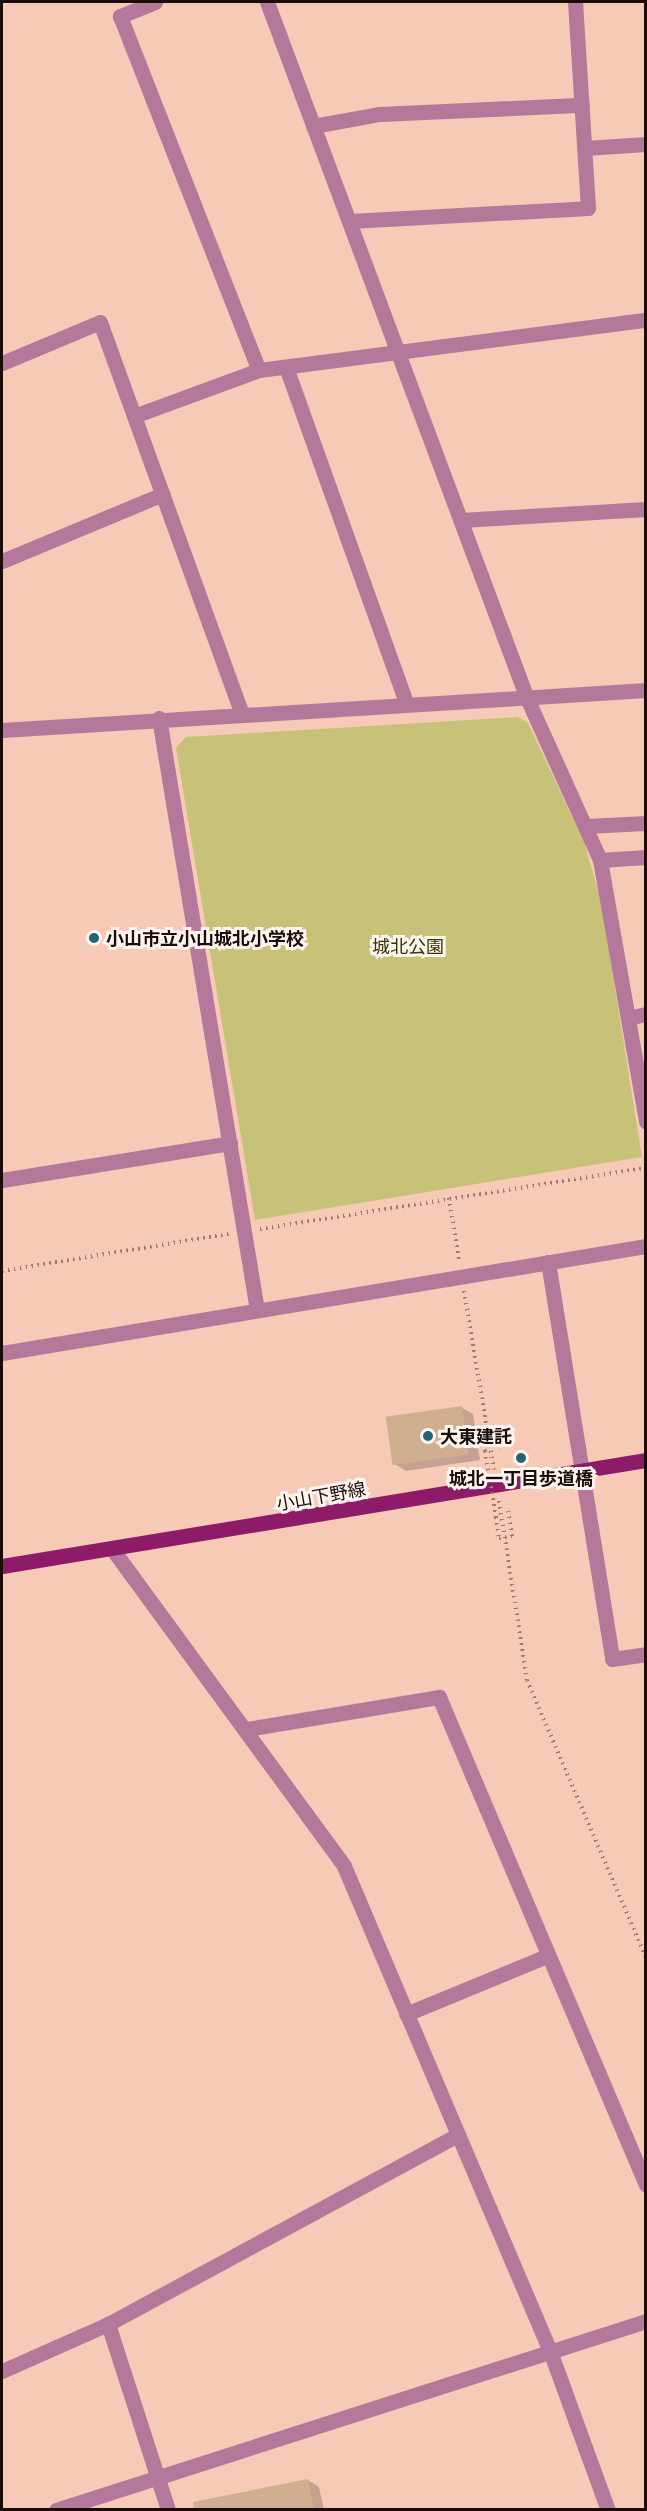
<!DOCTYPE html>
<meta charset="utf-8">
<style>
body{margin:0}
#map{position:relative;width:647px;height:2511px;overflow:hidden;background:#f6cab6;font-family:"Open Sans","Noto Sans JP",sans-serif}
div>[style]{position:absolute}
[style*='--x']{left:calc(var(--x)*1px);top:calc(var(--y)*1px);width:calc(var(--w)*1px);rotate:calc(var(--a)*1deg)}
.green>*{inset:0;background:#c7c277}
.shadow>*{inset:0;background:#0003}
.building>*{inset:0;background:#d0af90;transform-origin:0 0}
.path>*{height:4px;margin-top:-2px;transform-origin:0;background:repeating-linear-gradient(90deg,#9c7c6e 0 1.5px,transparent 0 6px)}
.minor>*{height:15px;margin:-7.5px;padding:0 7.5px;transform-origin:7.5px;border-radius:7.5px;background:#b5789a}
.major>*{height:15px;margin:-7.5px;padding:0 7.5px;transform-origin:7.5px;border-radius:7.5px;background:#8e1b68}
.path-bridge>*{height:4px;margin-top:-2px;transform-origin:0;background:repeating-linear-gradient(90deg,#9c7c6e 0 1.5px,transparent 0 6px)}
.dots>*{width:16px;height:16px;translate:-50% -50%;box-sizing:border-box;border:3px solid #fdf4ef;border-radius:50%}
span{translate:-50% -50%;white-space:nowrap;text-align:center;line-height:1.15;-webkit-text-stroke:6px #fdf4ef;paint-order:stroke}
.poi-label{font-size:18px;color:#1a0c06;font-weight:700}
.left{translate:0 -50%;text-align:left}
.park-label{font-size:18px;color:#373300}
.street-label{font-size:18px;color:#1a0c06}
.frame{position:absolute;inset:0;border:3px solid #1a0c06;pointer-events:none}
</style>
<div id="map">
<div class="green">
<div style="clip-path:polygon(518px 717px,528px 723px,584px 842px,601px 901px,642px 1157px,255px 1220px,176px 748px,186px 737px)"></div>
</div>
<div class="shadow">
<div style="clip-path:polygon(462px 1408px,473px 1414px,480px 1460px,406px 1471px,395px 1464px)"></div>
<div style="clip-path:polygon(308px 2480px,319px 2487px,324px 2510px,222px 2510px)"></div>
</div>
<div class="building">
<div style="left:462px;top:1406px;width:49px;height:77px;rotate:82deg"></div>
<div style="clip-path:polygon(308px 2479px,314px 2510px,194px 2510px,193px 2502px)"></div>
</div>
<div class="path">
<div style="--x:449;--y:1198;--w:63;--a:80.8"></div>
<div style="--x:260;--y:1229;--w:391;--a:-9"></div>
<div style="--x:2;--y:1271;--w:230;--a:-9.3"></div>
<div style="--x:464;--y:1291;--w:181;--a:80.5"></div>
<div style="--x:485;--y:1451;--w:17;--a:-103"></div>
<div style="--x:481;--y:1434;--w:14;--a:-8"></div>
<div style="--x:495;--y:1432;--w:18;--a:77"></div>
<div style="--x:499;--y:1501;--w:181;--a:81.1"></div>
<div style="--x:527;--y:1680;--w:301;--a:66.8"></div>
<div style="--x:496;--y:1517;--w:21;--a:82"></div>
<div style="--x:499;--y:1538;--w:13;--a:-9"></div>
<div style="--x:512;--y:1536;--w:25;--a:-99"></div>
</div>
<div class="minor">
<div style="--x:155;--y:2;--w:38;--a:158"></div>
<div style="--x:120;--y:16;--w:380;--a:68.6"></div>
<div style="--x:267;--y:2;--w:741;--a:69.53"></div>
<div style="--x:526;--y:696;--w:180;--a:65.7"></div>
<div style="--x:600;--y:860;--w:266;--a:80"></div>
<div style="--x:313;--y:126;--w:68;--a:-10.2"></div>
<div style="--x:380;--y:114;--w:202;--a:-2.6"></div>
<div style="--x:585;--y:148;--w:61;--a:-3.8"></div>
<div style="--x:350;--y:221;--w:238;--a:-3.1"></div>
<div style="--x:588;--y:208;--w:206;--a:-93.6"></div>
<div style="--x:2;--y:363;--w:106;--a:-22.7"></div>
<div style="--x:100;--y:322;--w:417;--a:70.1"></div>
<div style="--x:286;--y:367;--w:356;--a:70.3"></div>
<div style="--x:134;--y:416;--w:133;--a:-20.2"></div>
<div style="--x:259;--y:370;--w:390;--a:-7.4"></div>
<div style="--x:461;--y:520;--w:185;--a:-3.4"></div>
<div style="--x:2;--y:561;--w:174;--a:-22.6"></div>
<div style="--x:159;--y:718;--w:600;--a:80.6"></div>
<div style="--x:2;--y:730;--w:645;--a:-3.55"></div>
<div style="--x:586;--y:826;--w:60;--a:-2.9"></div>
<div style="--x:600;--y:860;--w:46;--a:-3.7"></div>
<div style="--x:628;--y:1018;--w:18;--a:-13"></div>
<div style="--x:2;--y:1180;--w:231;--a:-9.2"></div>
<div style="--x:548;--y:1262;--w:402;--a:80.8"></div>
<div style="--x:612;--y:1659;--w:34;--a:-8"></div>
<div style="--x:2;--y:1353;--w:653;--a:-9.43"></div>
<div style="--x:113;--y:1550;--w:391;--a:53.8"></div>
<div style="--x:344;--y:1866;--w:527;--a:66.99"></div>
<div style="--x:550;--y:2351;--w:169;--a:70"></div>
<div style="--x:247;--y:1729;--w:195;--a:-9.5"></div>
<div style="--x:439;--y:1697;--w:530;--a:67.01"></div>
<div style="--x:406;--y:2014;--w:152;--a:-22.4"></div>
<div style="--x:108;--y:2324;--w:195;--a:72.1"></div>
<div style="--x:2;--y:2371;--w:116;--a:-23.9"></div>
<div style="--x:108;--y:2324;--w:398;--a:-28.4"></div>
<div style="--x:56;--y:2510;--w:620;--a:-17.76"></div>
</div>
<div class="major">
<div style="--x:2;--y:1566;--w:653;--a:-9.35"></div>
</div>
<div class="path-bridge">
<div style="--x:485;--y:1451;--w:67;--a:80.5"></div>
</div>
<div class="dots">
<div style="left:94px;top:938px;background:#256379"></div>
<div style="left:428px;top:1436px;background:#256379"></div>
<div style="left:521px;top:1458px;background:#256379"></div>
</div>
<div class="poi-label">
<span class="left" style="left:106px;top:938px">小山市立小山城北小学校</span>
<span class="left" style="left:440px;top:1436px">大東建託</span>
<span style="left:521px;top:1478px">城北一丁目歩道橋</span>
</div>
<div class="park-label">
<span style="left:408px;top:946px">城北公園</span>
</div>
<div class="street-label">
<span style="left:321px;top:1496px;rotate:-10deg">小山下野線</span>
</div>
<div class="frame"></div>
</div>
